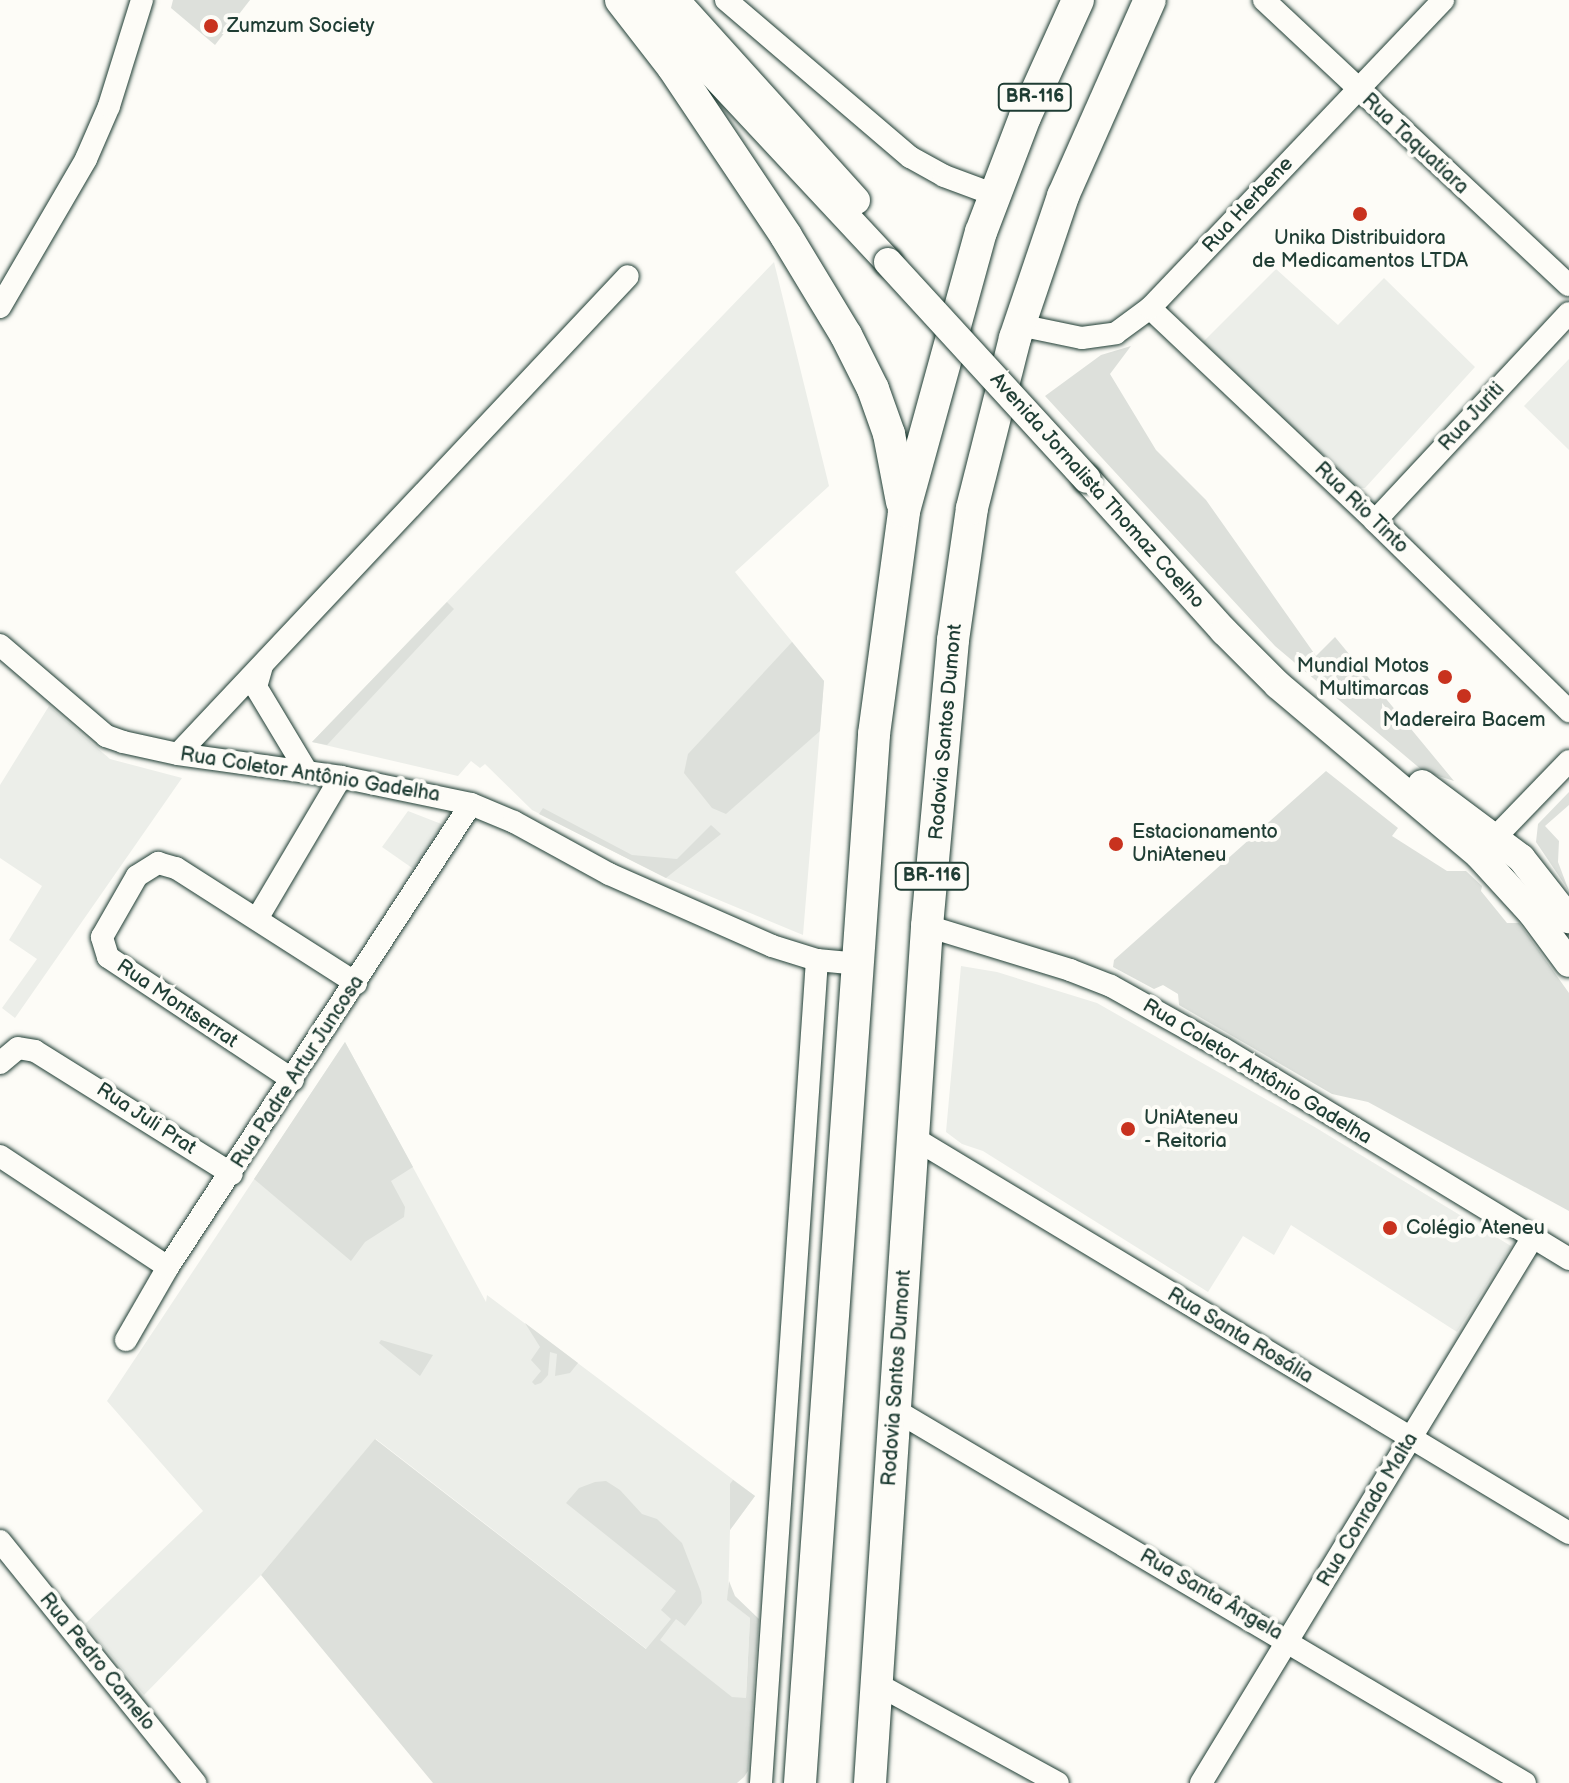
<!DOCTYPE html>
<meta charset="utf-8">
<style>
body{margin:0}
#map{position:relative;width:1569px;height:1783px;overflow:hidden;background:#fdfcf7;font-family:"Balsamiq Sans",sans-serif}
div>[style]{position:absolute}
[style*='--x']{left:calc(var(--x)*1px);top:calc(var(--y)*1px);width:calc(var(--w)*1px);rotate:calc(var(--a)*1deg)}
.built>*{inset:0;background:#eceee9}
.green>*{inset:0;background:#dde0db}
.roads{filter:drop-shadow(0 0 2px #1f3d34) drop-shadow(0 0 2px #1f3d34)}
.minor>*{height:22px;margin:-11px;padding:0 11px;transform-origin:11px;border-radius:11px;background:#fdfcf7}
.major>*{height:28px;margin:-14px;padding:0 14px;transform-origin:14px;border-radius:14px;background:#fdfcf7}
.highway>*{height:32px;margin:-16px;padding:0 16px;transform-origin:16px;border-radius:16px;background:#fdfcf7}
.bridges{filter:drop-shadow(0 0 2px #1f3d34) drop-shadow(0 0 2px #1f3d34)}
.major-bridge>*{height:28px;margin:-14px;padding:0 14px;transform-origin:14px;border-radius:14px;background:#fdfcf7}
.dots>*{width:22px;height:22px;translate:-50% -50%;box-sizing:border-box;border:4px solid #fdfcf7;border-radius:50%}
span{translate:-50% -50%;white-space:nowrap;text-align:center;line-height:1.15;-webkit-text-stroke:8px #fdfcf7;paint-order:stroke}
.shield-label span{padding:2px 6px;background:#fdfcf7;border:2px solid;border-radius:6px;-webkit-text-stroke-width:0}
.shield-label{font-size:18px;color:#1f3d34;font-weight:700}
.poi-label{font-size:20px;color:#1f3d34}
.left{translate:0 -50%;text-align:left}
.right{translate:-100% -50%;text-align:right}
.street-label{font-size:20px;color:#1f3d34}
</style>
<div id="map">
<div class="built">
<div style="clip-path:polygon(774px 262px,829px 486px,735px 572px,824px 681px,803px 935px,666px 878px,532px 810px,485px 764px,480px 768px,471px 761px,458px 776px,312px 742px)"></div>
<div style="clip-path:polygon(1276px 269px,1338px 325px,1384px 278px,1475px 367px,1365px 488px,1353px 488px,1323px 454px,1316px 452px,1203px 342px)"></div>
<div style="clip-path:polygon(1569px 359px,1569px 450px,1524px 406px)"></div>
<div style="clip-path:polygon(49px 706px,110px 759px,182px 778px,15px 1018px,2px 1008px,37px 959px,9px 940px,42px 886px,0 858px,0 785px)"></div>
<div style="clip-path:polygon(408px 811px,444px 825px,415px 870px,382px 847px)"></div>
<div style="clip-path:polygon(961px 966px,997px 972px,1097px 1003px,1313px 1126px,1511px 1246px,1457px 1332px,1291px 1225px,1274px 1255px,1243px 1236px,1208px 1292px,983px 1151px,962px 1144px,946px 1132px)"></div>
<div style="clip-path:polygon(345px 1042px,486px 1302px,487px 1295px,755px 1496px,730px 1530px,728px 1600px,750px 1618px,745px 1717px,733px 1716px,376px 1439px,261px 1575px,144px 1695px,85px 1624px,203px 1511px,107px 1401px)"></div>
</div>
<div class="green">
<div style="clip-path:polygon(173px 0,250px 0,215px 45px,171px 8px)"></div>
<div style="clip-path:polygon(1131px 346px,1110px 374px,1156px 450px,1206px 500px,1316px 656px,1335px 637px,1454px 781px,1423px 771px,1275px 646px,1045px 396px,1101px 355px)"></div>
<div style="clip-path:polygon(447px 602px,454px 609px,327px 745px,312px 742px)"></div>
<div style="clip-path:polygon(792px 642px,824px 681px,820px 731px,726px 814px,712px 808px,684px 773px,688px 754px)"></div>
<div style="clip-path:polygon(1326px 771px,1398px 828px,1392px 836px,1447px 871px,1466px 871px,1482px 886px,1481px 891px,1507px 923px,1519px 923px,1569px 993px,1569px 1211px,1368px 1102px,1332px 1094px,1179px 1005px,1178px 994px,1163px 985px,1154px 989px,1113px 967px,1114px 960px)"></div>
<div style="clip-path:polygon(1569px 792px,1569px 805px,1545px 826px,1559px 841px,1558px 862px,1569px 891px,1536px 842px,1538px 824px)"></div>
<div style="clip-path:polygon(543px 808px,632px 855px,677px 859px,711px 825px,721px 834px,666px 878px,539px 814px)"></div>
<div style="clip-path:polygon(345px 1042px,413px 1167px,391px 1181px,405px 1207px,404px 1217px,365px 1242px,351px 1261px,254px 1179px)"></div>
<div style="clip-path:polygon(525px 1323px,578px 1363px,570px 1373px,555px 1376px,557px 1354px,550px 1352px,548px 1375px,541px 1383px,535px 1385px,532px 1382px,541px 1371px,531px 1360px,540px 1347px)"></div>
<div style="clip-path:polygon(381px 1340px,426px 1353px,433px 1355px,420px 1376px,379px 1343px)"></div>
<div style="clip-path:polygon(375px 1439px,646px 1649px,671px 1619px,661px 1610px,676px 1591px,566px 1503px,579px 1488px,595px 1482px,606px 1481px,620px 1490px,642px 1514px,657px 1519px,682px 1543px,701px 1592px,702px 1603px,685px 1626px,676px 1619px,660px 1640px,732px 1697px,746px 1698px,750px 1618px,727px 1600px,729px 1581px,735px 1596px,759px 1619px,748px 1771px,744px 1777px,737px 1783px,433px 1783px,261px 1575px)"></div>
<div style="clip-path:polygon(733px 1480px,755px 1496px,730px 1530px,730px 1484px)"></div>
</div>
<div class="roads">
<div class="minor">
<div style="--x:726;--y:0;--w:242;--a:40.5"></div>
<div style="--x:910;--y:157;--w:39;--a:29"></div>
<div style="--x:944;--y:176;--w:54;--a:20.4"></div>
<div style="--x:1264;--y:0;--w:417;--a:43.1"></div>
<div style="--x:0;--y:307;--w:171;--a:-59.8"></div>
<div style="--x:86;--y:159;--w:58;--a:-66.5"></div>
<div style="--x:109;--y:106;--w:111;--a:-72.7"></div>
<div style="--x:1150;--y:308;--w:310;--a:43.4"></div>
<div style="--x:1375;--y:521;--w:272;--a:44.4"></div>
<div style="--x:1019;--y:325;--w:64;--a:11.7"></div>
<div style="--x:1082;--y:338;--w:34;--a:-8"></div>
<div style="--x:1116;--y:333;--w:42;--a:-36.3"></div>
<div style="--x:1150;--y:308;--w:425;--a:-46.4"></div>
<div style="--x:1375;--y:521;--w:284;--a:-47"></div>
<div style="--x:0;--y:645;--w:140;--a:40.6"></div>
<div style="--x:106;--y:736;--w:18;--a:19"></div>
<div style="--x:123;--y:742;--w:56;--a:12.3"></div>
<div style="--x:178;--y:754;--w:165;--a:8"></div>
<div style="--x:341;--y:777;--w:133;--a:11.7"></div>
<div style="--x:471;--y:804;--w:47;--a:22.7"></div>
<div style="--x:514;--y:822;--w:108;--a:28.7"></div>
<div style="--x:609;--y:874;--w:178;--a:23.8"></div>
<div style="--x:772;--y:946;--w:47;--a:17.3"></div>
<div style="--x:817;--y:960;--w:43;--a:5.3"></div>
<div style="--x:262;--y:666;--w:22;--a:106"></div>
<div style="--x:256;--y:687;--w:99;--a:59"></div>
<div style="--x:178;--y:754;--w:656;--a:-46.73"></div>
<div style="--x:1484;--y:849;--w:122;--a:-46"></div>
<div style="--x:257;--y:919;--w:165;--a:-59.4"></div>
<div style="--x:927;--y:926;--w:150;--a:17.1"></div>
<div style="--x:1070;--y:970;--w:44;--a:21.3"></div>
<div style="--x:1111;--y:986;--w:127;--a:29.2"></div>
<div style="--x:1222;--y:1048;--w:406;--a:31.3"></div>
<div style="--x:0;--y:1063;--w:23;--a:-40"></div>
<div style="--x:18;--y:1048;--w:17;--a:10"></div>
<div style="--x:35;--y:1051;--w:232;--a:32"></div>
<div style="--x:293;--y:1080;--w:222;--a:-146.4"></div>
<div style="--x:108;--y:957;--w:21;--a:-107"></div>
<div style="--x:102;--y:937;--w:70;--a:-60.2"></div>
<div style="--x:137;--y:876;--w:25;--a:-32"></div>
<div style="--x:158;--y:863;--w:19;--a:16"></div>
<div style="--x:176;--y:868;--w:214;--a:32.6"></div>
<div style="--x:912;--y:1137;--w:767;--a:31.08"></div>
<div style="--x:0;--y:1156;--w:201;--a:33.5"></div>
<div style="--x:126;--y:1340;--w:84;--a:-60.1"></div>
<div style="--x:168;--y:1267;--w:553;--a:-56.8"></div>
<div style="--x:895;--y:1410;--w:732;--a:30.63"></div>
<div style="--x:0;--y:1541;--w:311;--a:51.1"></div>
<div style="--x:877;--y:1684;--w:206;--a:28.7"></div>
<div style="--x:761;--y:1783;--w:825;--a:-86.11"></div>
<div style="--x:1201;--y:1783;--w:639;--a:-58.7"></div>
</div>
<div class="major">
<div style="--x:644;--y:0;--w:358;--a:47"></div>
<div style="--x:675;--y:0;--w:270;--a:47.9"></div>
<div style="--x:1087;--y:479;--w:205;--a:48"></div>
<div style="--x:1224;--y:631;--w:76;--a:45"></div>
<div style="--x:1278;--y:685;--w:263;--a:40.2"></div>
<div style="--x:1479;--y:855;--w:79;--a:47.6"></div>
<div style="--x:1532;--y:913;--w:62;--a:53.5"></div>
<div style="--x:1422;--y:784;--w:124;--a:36.8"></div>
<div style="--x:1521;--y:858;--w:78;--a:51.8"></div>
</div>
<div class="highway">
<div style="--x:621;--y:0;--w:85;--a:52.2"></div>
<div style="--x:673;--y:67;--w:203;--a:56.2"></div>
<div style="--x:786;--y:236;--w:116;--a:58.8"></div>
<div style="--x:846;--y:335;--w:60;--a:63.4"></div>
<div style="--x:873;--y:389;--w:48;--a:70.4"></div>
<div style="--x:889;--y:434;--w:69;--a:79.2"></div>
<div style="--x:800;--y:1783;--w:1052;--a:-85.96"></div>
<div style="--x:874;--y:734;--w:225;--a:-82.3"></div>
<div style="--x:904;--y:511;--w:289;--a:-74.6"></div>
<div style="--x:981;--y:232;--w:123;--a:-69.1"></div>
<div style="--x:1025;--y:117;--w:128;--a:-65.6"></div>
<div style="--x:870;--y:1783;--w:859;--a:-86.19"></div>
<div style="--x:927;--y:926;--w:287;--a:-84.8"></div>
<div style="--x:953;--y:640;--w:133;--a:-81.8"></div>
<div style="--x:972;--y:508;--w:175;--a:-75.8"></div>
<div style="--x:1015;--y:338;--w:150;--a:-71.3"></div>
<div style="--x:1063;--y:196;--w:214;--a:-66.1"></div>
</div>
</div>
<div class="bridges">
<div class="major-bridge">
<div style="--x:888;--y:262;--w:294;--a:47.5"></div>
</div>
</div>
<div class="dots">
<div style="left:211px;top:26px;background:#c8321e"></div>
<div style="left:1360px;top:214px;background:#c8321e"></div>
<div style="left:1445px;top:677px;background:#c8321e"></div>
<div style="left:1464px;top:696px;background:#c8321e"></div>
<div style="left:1116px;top:844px;background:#c8321e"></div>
<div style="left:1128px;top:1129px;background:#c8321e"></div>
<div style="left:1390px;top:1228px;background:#c8321e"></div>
</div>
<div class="shield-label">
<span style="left:1035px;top:97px">BR-116</span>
<span style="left:932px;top:876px">BR-116</span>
</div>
<div class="poi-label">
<span class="left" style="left:227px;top:26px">Zumzum Society</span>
<span style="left:1360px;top:250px">Unika Distribuidora<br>de Medicamentos LTDA</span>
<span class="right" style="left:1429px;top:678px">Mundial Motos<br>Multimarcas</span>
<span style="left:1464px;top:720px">Madereira Bacem</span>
<span class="left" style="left:1132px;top:844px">Estacionamento<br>UniAteneu</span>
<span class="left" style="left:1144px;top:1130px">UniAteneu<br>- Reitoria</span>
<span class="left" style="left:1406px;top:1228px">Colégio Ateneu</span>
</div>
<div class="street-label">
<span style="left:1415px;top:144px;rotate:43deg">Rua Taquatiara</span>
<span style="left:1248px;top:205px;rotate:-47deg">Rua Herbene</span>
<span style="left:1472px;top:417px;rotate:-47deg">Rua Juriti</span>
<span style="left:1097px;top:491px;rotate:48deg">Avenida Jornalista Thomaz Coelho</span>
<span style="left:1361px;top:508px;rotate:44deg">Rua Rio Tinto</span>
<span style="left:946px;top:732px;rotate:-85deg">Rodovia Santos Dumont</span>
<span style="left:310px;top:775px;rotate:9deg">Rua Coletor Antônio Gadelha</span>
<span style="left:177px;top:1004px;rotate:34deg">Rua Montserrat</span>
<span style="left:298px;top:1072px;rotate:-57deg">Rua Padre Artur Juncosa</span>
<span style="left:1257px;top:1072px;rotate:31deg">Rua Coletor Antônio Gadelha</span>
<span style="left:146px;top:1119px;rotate:33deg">Rua Juli Prat</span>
<span style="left:1240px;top:1336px;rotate:31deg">Rua Santa Rosália</span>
<span style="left:897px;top:1378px;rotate:-86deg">Rodovia Santos Dumont</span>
<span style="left:1368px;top:1510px;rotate:-59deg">Rua Conrado Malta</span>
<span style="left:1211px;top:1595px;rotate:30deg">Rua Santa Ângela</span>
<span style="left:97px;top:1662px;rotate:51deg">Rua Pedro Camelo</span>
</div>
</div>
